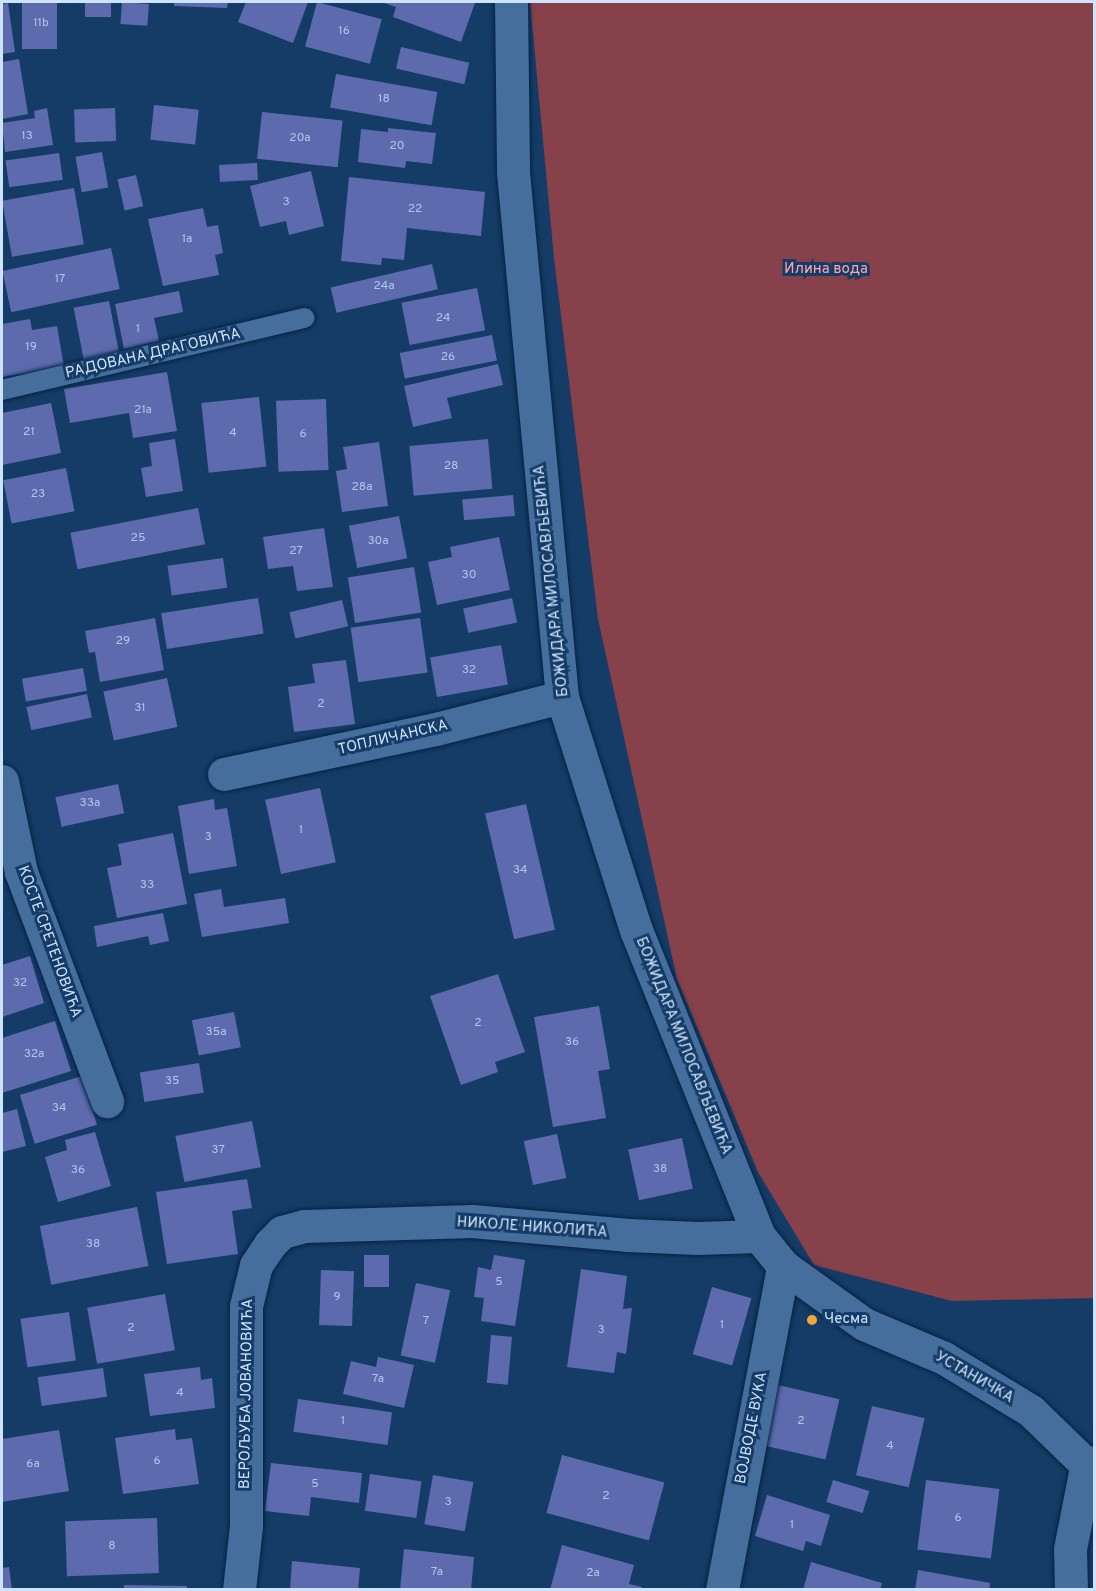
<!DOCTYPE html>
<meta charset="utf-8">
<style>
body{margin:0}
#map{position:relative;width:1096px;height:1591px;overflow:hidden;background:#153c67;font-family:Overpass,sans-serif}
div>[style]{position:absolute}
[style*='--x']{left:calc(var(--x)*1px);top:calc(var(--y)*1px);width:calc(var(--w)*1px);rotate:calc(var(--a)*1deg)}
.green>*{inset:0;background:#86414a}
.building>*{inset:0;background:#5d6bae;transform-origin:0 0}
.roads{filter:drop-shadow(0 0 2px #052343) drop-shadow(0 0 2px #052343)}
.service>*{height:20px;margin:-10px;padding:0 10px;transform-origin:10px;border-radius:10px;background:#466e9d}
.minor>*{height:33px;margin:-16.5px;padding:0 16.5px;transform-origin:16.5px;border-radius:16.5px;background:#466e9d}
.dots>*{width:16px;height:16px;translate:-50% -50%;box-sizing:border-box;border:3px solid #153c67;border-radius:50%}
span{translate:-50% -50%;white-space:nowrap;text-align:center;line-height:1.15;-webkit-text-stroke:6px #153c67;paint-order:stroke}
.number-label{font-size:12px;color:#b2c6ea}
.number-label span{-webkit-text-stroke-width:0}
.park-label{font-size:15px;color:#ffa3ac}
.street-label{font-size:15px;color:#cee4fe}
.poi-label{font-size:15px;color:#cee4fe}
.left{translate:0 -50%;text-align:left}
.frame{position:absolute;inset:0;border:3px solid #cee4fe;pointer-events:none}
</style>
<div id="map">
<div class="green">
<div style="clip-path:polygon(530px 2px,1094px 2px,1094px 1298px,952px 1301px,814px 1265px,758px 1172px,677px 979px,598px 619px,554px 258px)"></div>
</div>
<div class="building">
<div style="left:22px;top:2px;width:35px;height:47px"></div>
<div style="left:85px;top:2px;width:26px;height:15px"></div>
<div style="left:122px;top:2px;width:27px;height:22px;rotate:4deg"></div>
<div style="clip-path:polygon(174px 2px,228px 2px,227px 8px,174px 6px)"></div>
<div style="clip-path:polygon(246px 2px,308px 2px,293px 43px,238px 22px)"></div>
<div style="left:317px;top:2px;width:67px;height:46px;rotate:15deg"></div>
<div style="clip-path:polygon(381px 2px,470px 2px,475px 3px,461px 42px,393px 17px,396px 7px)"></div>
<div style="clip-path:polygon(8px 3px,15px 52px,2px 54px,2px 4px)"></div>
<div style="left:401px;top:47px;width:70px;height:22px;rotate:13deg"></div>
<div style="clip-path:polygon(19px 59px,28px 114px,2px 119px,2px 62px)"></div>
<div style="left:336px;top:74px;width:103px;height:34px;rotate:10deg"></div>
<div style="left:154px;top:105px;width:45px;height:35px;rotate:6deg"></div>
<div style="clip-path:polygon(47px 108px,53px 145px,5px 152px,2px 123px,35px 118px,34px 111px)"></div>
<div style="left:115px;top:108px;width:33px;height:41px;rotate:88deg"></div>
<div style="left:262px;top:112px;width:81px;height:47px;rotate:6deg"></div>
<div style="clip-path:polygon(388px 128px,436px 133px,432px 164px,406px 161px,405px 168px,358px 162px,361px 129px,388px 132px)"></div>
<div style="left:102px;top:152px;width:36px;height:27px;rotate:80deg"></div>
<div style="left:59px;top:153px;width:27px;height:54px;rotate:82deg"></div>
<div style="left:257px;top:163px;width:17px;height:38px;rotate:87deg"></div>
<div style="clip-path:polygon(311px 171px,324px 226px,289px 235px,286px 221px,260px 227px,250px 186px)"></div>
<div style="left:136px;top:175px;width:32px;height:19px;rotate:77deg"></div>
<div style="clip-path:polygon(349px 177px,485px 192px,481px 236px,407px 228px,404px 260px,382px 258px,381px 265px,341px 261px)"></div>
<div style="left:74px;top:188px;width:57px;height:73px;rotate:80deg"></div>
<div style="clip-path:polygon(203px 208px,207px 227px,218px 225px,223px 253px,215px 255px,219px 275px,163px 286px,148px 219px)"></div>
<div style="left:111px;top:248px;width:42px;height:111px;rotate:78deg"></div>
<div style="left:432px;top:264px;width:26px;height:104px;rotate:77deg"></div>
<div style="left:477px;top:288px;width:43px;height:77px;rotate:79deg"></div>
<div style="clip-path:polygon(179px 291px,183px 312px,154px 318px,159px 341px,124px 349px,115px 304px)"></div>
<div style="left:109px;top:301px;width:54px;height:36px;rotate:79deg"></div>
<div style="clip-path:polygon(30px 319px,32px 330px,57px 326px,64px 367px,2px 377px,2px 324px)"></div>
<div style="left:492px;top:335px;width:26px;height:94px;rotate:79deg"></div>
<div style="clip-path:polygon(498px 364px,503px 385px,447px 398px,452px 418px,413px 427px,404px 386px)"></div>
<div style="clip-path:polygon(167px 372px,177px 431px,133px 438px,129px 413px,70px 423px,64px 389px)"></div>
<div style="left:259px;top:397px;width:70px;height:58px;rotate:84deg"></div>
<div style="left:326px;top:399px;width:71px;height:50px;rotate:88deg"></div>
<div style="clip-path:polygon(51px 403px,61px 453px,2px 465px,2px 413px)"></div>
<div style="clip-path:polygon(175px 439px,183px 491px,146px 497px,141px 468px,152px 466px,149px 443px)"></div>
<div style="left:488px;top:439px;width:50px;height:79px;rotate:85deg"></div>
<div style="clip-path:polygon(379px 442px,388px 506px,342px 512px,336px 471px,347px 469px,343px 447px)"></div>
<div style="left:66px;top:468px;width:44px;height:64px;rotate:79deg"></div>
<div style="left:513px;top:495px;width:21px;height:51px;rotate:85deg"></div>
<div style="left:198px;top:508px;width:37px;height:130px;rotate:79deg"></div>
<div style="left:399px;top:516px;width:43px;height:51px;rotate:79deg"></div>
<div style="clip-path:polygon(324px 528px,333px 587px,297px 591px,293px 566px,268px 569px,263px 537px)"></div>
<div style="clip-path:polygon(499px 537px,510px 590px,437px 605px,428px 562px,452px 557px,450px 547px)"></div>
<div style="left:223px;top:558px;width:30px;height:56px;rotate:82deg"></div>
<div style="left:414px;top:567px;width:46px;height:67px;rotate:81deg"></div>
<div style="left:258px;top:598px;width:36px;height:98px;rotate:81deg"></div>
<div style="left:512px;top:598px;width:25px;height:50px;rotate:78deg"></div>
<div style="left:342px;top:600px;width:27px;height:54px;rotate:77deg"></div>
<div style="clip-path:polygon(155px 618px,164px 670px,100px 682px,95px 652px,89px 653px,85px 631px)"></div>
<div style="left:420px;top:618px;width:55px;height:70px;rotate:82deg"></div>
<div style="left:501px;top:645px;width:40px;height:72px;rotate:80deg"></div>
<div style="clip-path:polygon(346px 660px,355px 724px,294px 732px,288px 687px,315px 683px,312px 664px)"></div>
<div style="left:83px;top:668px;width:23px;height:62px;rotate:80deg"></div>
<div style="left:167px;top:678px;width:50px;height:65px;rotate:78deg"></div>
<div style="left:87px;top:694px;width:24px;height:62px;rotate:78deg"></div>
<div style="left:118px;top:784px;width:30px;height:64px;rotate:78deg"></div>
<div style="left:320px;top:788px;width:76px;height:56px;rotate:78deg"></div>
<div style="clip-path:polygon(214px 799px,215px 810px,227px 808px,237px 866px,189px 874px,178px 806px)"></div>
<div style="left:526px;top:804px;width:129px;height:42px;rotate:77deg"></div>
<div style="clip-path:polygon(173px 833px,187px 904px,117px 918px,107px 868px,122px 865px,118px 844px)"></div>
<div style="clip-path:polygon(221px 889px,224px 907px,285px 898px,289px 923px,202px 937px,194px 894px)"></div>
<div style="clip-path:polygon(163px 913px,169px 941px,150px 945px,148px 936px,97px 947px,94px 926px)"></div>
<div style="clip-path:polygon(30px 956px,44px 1003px,2px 1017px,2px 965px)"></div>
<div style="clip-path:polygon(498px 974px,525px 1052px,495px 1062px,498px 1072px,461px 1085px,430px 996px)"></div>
<div style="clip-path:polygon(599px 1006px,610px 1069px,598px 1071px,606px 1118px,553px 1127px,534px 1017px)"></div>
<div style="left:234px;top:1012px;width:36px;height:43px;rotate:79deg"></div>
<div style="clip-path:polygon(55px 1021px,71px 1071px,2px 1093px,2px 1038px)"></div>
<div style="left:199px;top:1063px;width:30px;height:60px;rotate:81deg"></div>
<div style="left:82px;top:1076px;width:51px;height:65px;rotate:73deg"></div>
<div style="clip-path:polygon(17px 1109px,26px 1146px,2px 1152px,2px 1113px)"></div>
<div style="left:252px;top:1121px;width:47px;height:78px;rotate:79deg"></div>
<div style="clip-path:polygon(95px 1132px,111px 1186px,58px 1202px,45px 1157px,67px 1150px,65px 1140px)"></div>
<div style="left:557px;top:1134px;width:45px;height:34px;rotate:78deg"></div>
<div style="left:682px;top:1138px;width:52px;height:55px;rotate:78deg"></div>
<div style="clip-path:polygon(247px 1179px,252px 1208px,232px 1211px,238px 1254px,167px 1264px,156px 1192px)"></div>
<div style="left:137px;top:1207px;width:60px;height:99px;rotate:79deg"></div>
<div style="left:364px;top:1255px;width:25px;height:32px"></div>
<div style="clip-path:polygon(494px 1255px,525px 1260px,515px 1326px,481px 1321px,484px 1298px,474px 1297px,478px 1267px,491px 1270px)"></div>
<div style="clip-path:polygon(581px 1269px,627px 1276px,623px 1309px,632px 1308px,626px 1354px,617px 1352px,614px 1373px,567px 1367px)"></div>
<div style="left:321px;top:1270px;width:33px;height:55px;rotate:2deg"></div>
<div style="left:416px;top:1283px;width:35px;height:74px;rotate:12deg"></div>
<div style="left:712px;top:1287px;width:41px;height:70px;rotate:16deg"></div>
<div style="left:165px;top:1294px;width:57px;height:79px;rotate:80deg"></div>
<div style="left:69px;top:1312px;width:49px;height:49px;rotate:82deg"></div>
<div style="left:491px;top:1335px;width:21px;height:48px;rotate:5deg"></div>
<div style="clip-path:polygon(378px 1357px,414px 1365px,404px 1408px,343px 1394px,351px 1361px,376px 1367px)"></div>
<div style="clip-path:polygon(200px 1367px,201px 1380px,212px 1378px,215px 1408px,150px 1416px,144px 1374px)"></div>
<div style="left:103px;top:1368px;width:29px;height:66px;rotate:82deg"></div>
<div style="left:778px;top:1385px;width:63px;height:62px;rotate:13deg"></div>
<div style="left:298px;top:1399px;width:95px;height:33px;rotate:8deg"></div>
<div style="left:872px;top:1406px;width:54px;height:71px;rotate:13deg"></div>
<div style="clip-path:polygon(175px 1429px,176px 1440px,192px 1438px,199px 1484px,123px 1494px,115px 1438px)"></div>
<div style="clip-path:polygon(59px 1430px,69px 1491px,2px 1502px,2px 1439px)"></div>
<div style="left:562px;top:1455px;width:106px;height:60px;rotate:15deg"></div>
<div style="clip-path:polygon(271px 1463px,362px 1473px,359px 1503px,311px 1497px,309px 1516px,265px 1511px)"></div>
<div style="left:370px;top:1474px;width:52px;height:37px;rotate:8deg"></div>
<div style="left:433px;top:1475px;width:41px;height:50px;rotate:10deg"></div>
<div style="left:833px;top:1480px;width:38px;height:23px;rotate:17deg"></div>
<div style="left:926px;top:1480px;width:74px;height:70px;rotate:7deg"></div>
<div style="clip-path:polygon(767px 1495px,830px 1515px,821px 1546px,806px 1541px,803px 1551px,755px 1536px)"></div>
<div style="left:157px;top:1518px;width:55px;height:92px;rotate:88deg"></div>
<div style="clip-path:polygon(562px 1545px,634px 1565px,629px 1584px,642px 1587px,641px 1590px,550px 1590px)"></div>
<div style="clip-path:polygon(404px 1549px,474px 1557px,471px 1590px,400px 1590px)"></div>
<div style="clip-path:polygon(292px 1561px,360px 1568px,358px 1590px,290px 1590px)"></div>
<div style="clip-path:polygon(811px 1562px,882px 1583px,880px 1590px,803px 1590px)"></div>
<div style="clip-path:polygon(9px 1567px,12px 1590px,2px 1590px,2px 1568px)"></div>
<div style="clip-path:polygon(918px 1570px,990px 1583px,989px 1590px,915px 1590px)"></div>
<div style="clip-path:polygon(124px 1585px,187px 1586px,187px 1590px,124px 1590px)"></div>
</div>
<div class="roads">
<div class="service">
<div style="--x:2;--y:390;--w:311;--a:-13.4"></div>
</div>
<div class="minor">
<div style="--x:511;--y:2;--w:170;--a:89.3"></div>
<div style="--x:513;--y:172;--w:527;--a:84.67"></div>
<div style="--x:562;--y:697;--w:244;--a:72.4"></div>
<div style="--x:636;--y:930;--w:330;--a:68.1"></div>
<div style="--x:759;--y:1236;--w:38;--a:51"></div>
<div style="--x:783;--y:1266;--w:100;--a:35.6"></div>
<div style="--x:864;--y:1324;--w:87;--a:23"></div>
<div style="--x:944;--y:1358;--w:102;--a:31.3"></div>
<div style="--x:1031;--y:1411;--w:88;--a:44.1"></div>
<div style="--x:224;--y:774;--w:217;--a:-12"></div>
<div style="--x:436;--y:729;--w:130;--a:-14.3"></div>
<div style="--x:2;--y:781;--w:93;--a:78.2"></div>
<div style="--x:21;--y:872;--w:245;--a:69.4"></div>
<div style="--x:239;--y:1590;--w:64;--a:-83.8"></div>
<div style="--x:246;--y:1526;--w:220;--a:-90"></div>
<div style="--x:246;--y:1306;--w:42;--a:-76.3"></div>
<div style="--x:256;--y:1265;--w:25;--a:-56"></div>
<div style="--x:270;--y:1244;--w:17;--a:-45"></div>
<div style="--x:282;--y:1232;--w:23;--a:-15"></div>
<div style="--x:304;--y:1226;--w:168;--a:-1.7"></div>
<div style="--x:472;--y:1221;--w:157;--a:5.1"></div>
<div style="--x:628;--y:1235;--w:69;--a:2.5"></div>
<div style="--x:697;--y:1238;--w:62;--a:-1.8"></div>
<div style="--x:722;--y:1590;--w:330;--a:-79.3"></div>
<div style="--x:1071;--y:1590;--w:41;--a:-91.4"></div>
<div style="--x:1070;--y:1549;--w:89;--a:-78.9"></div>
</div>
</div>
<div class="dots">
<div style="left:812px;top:1320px;background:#eea73d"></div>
</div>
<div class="number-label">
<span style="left:41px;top:24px">11b</span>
<span style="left:344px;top:32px">16</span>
<span style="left:384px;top:100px">18</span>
<span style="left:27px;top:137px">13</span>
<span style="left:300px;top:139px">20a</span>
<span style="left:397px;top:147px">20</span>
<span style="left:286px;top:203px">3</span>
<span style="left:415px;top:210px">22</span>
<span style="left:187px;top:240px">1a</span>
<span style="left:60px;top:280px">17</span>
<span style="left:384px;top:287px">24a</span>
<span style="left:443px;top:319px">24</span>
<span style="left:138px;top:330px">1</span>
<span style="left:31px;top:348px">19</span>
<span style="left:448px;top:358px">26</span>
<span style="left:143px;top:411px">21a</span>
<span style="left:29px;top:433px">21</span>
<span style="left:233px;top:434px">4</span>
<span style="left:303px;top:435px">6</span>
<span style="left:451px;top:467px">28</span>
<span style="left:362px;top:488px">28a</span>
<span style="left:38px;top:495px">23</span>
<span style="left:138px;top:539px">25</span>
<span style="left:378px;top:542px">30a</span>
<span style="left:296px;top:552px">27</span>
<span style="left:469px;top:576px">30</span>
<span style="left:123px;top:642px">29</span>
<span style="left:469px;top:671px">32</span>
<span style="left:321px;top:705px">2</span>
<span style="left:140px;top:709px">31</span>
<span style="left:90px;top:804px">33a</span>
<span style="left:301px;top:831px">1</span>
<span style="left:208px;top:838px">3</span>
<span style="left:520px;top:871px">34</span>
<span style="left:147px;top:886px">33</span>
<span style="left:20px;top:984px">32</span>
<span style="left:478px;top:1024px">2</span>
<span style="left:216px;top:1033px">35a</span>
<span style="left:572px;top:1043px">36</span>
<span style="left:34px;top:1055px">32a</span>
<span style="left:172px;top:1082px">35</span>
<span style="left:59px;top:1109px">34</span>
<span style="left:218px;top:1151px">37</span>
<span style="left:660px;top:1170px">38</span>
<span style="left:78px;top:1171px">36</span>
<span style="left:93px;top:1245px">38</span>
<span style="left:499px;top:1283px">5</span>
<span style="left:337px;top:1298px">9</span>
<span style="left:426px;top:1322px">7</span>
<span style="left:722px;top:1326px">1</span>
<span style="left:131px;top:1329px">2</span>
<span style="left:601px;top:1331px">3</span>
<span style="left:378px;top:1380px">7a</span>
<span style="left:180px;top:1394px">4</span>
<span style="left:343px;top:1422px">1</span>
<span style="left:801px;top:1422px">2</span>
<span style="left:890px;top:1447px">4</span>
<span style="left:157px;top:1462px">6</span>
<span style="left:33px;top:1465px">6a</span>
<span style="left:315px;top:1485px">5</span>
<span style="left:606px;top:1497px">2</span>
<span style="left:448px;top:1503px">3</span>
<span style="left:958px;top:1519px">6</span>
<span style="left:792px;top:1526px">1</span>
<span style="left:112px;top:1547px">8</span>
<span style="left:437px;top:1573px">7a</span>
<span style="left:593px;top:1574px">2a</span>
</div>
<div class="park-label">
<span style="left:826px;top:270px">Илина вода</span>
</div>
<div class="street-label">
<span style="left:153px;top:354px;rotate:-13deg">РАДОВАНА ДРАГОВИЋА</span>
<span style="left:552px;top:581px;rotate:-96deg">БОЖИДАРА МИЛОСАВЉЕВИЋА</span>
<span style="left:393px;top:738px;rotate:-13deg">ТОПЛИЧАНСКА</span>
<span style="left:49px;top:942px;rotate:70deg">КОСТЕ СРЕТЕНОВИЋА</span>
<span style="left:683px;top:1046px;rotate:68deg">БОЖИДАРА МИЛОСАВЉЕВИЋА</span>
<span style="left:532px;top:1228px;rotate:4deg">НИКОЛЕ НИКОЛИЋА</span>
<span style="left:974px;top:1378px;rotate:30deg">УСТАНИЧКА</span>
<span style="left:247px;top:1394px;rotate:-89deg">ВЕРОЉУБА ЈОВАНОВИЋА</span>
<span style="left:752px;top:1428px;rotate:-79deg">ВОЈВОДЕ ВУКА</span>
</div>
<div class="poi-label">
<span class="left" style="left:824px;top:1320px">Чесма</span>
</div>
<div class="frame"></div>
</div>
